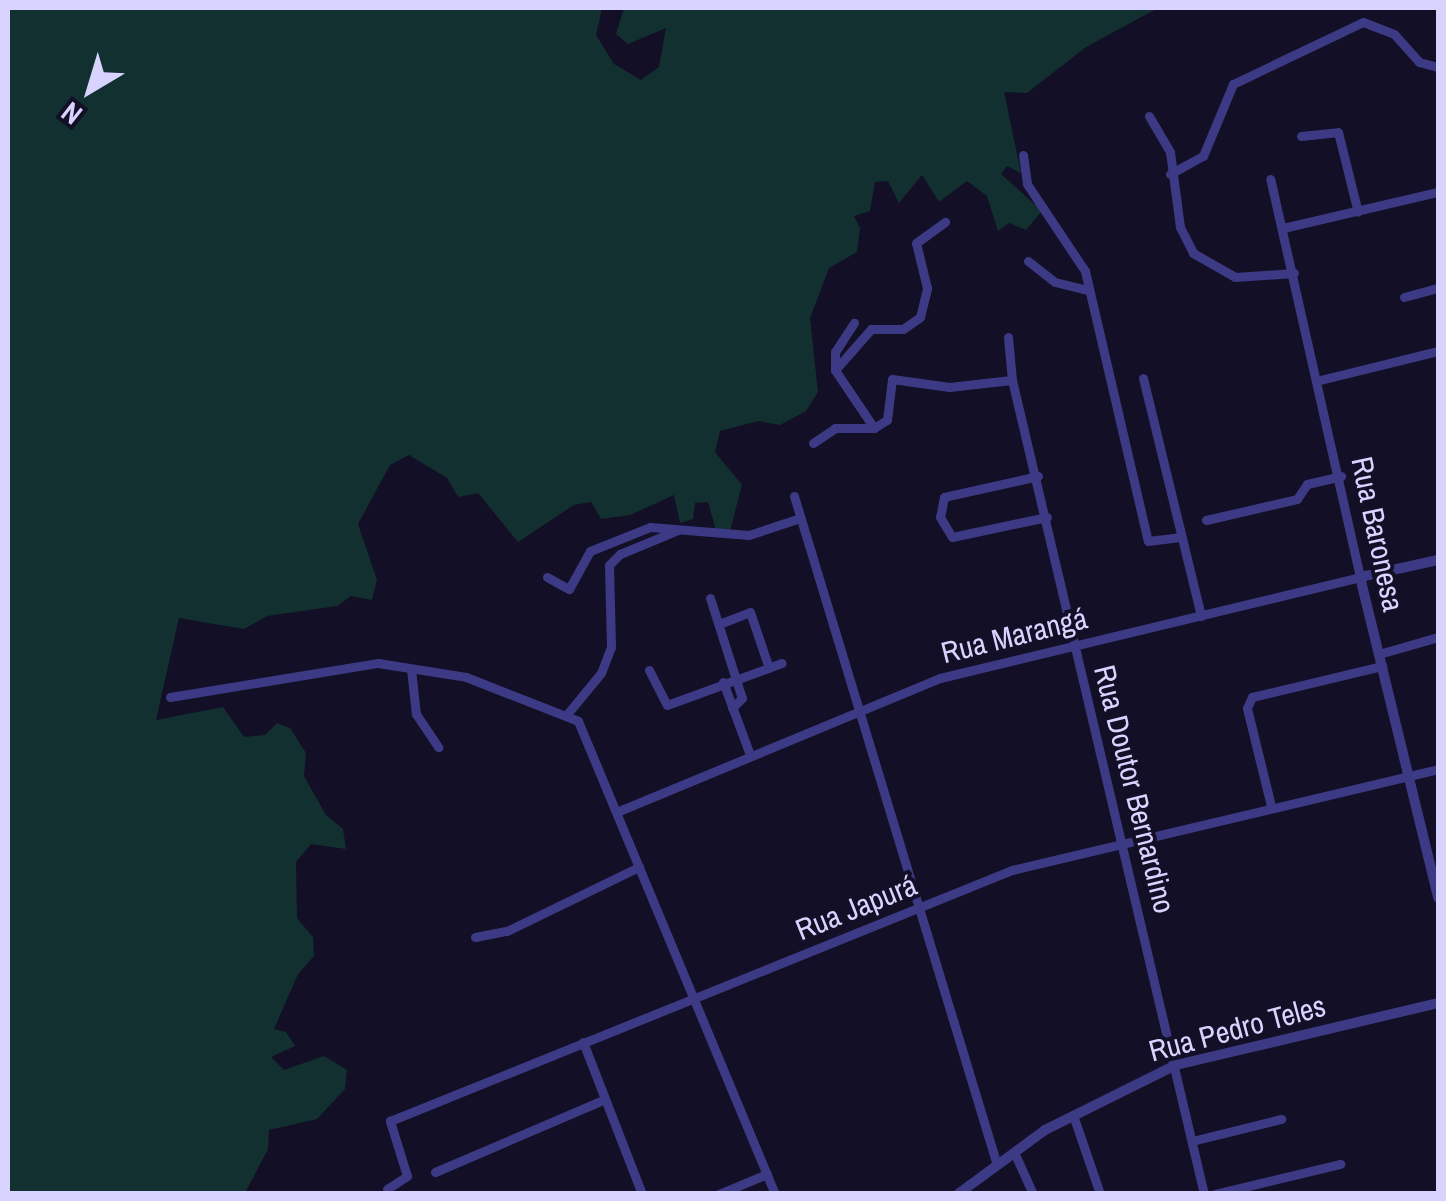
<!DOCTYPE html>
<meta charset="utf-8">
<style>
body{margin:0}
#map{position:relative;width:1446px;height:1201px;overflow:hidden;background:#130f26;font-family:"Archivo Narrow",sans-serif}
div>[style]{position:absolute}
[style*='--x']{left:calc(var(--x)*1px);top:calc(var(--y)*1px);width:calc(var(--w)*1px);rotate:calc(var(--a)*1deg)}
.green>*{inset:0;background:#12302f}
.minor>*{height:9px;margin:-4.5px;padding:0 4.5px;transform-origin:4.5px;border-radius:4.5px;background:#3d3a85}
.tertiary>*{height:10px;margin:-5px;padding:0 5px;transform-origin:5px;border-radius:5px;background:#3d3a85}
span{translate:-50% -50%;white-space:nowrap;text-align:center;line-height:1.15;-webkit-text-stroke:8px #130f26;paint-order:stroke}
.street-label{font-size:30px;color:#d9d4ff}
.frame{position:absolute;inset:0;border:10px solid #d9d4ff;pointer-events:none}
.north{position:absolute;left:40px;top:40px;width:100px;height:100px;-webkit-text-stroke:8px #130f26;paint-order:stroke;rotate:218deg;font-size:28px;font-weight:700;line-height:40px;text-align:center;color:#d9d4ff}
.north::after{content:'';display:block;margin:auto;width:35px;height:45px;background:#d9d4ff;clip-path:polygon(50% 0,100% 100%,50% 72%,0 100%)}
</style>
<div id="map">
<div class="green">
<div style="clip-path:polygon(8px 8px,602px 8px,596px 35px,614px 64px,641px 80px,659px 67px,666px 28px,628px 44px,616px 34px,624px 8px,1158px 8px,1086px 47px,1027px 93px,1004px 92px,1021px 173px,1007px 166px,1001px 174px,1042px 211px,1026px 230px,1009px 223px,998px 231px,987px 196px,967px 181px,939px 202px,922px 175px,899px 203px,888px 181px,875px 182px,870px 211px,854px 216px,860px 228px,857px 252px,829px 268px,810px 318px,818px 392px,806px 411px,780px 425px,758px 421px,720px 431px,715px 452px,742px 485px,730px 531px,716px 530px,708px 502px,695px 503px,693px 519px,680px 523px,674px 495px,630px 515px,601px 519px,591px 502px,574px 505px,518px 542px,478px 493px,458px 497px,447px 478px,409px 455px,390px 465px,358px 524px,377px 580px,372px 600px,351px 596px,337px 606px,267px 616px,244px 629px,179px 618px,156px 720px,223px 707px,244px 737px,265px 735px,277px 723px,290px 728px,306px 753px,304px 776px,326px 815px,343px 829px,346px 849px,311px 844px,296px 862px,297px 918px,313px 937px,314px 956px,298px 974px,274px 1029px,286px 1032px,295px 1046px,271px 1057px,284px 1070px,324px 1056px,347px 1070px,345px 1089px,317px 1119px,269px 1130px,268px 1149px,245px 1193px,8px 1193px)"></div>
</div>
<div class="minor">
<div style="--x:1149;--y:116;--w:42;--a:59.7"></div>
<div style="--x:1170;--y:152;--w:76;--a:82.4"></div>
<div style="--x:1180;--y:227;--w:29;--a:63"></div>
<div style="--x:1193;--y:253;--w:48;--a:29.7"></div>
<div style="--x:1235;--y:277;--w:59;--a:-3.9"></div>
<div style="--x:1301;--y:136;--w:37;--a:-6"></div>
<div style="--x:1338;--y:132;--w:82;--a:76"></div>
<div style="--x:1023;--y:155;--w:29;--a:82"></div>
<div style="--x:1027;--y:184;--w:105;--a:56.3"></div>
<div style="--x:1085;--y:271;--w:277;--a:76.9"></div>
<div style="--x:1148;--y:541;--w:32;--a:-7"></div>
<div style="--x:1170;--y:174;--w:38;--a:-29"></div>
<div style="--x:1203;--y:156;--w:78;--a:-67.4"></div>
<div style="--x:1233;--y:84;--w:144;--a:-25.5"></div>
<div style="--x:1363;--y:22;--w:33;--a:21"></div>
<div style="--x:1394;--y:34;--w:38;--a:48"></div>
<div style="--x:1419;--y:62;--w:20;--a:15"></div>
<div style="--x:1283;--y:228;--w:159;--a:-13.1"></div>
<div style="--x:1028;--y:261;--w:34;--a:38"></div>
<div style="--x:1055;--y:282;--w:34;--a:14"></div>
<div style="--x:1404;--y:297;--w:35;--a:-15"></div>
<div style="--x:1008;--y:337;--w:43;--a:84.7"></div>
<div style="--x:1012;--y:380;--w:836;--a:76.73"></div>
<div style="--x:835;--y:370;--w:18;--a:-90"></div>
<div style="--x:835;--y:352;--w:35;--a:-57"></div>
<div style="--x:1143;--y:378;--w:245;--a:76.3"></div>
<div style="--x:1316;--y:381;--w:126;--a:-13.8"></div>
<div style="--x:874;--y:428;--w:70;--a:-123.9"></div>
<div style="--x:835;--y:370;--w:55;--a:-48.7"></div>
<div style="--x:871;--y:329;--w:32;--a:0"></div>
<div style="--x:903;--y:329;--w:21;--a:-35"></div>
<div style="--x:920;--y:317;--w:30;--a:-76"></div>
<div style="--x:927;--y:288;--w:46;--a:-103.7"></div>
<div style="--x:916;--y:243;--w:36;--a:-36"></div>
<div style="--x:813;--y:443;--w:27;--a:-34"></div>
<div style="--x:835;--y:428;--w:39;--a:0"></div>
<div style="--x:874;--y:428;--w:15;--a:-32"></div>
<div style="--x:887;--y:420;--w:41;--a:-83"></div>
<div style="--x:892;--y:379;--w:58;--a:8"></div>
<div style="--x:949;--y:387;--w:63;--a:-6.3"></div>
<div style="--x:1038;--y:476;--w:96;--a:167.4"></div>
<div style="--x:944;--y:497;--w:20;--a:101"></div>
<div style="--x:940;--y:517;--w:23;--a:59"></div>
<div style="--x:952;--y:537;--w:97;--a:-11.9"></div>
<div style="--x:794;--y:496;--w:699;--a:73.12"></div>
<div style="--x:1206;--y:520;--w:93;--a:-13"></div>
<div style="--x:1297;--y:499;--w:18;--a:-56"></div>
<div style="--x:1307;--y:484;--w:35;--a:-13"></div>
<div style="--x:547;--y:577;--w:25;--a:29"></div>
<div style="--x:569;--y:589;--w:43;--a:-61.1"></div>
<div style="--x:590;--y:551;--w:65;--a:-21.8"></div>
<div style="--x:650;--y:527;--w:99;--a:4.6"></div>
<div style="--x:749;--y:535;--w:54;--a:-18.4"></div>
<div style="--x:710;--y:598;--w:105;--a:72.3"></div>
<div style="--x:742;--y:698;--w:14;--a:135"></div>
<div style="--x:719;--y:624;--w:33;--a:-21"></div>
<div style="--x:750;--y:612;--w:59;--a:71.3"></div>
<div style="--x:1379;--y:654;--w:61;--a:-16.1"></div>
<div style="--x:411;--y:669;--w:45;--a:83.7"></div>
<div style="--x:416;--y:714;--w:40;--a:56"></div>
<div style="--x:649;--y:670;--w:39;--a:63"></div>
<div style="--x:667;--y:705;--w:122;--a:-20.1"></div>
<div style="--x:723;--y:682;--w:78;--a:69.7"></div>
<div style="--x:170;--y:697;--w:211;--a:-9.3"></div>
<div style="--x:378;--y:663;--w:89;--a:9"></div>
<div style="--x:466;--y:677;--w:120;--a:21.4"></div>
<div style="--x:578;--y:721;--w:512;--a:67.39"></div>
<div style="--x:568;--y:713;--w:52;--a:-50.5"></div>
<div style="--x:601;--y:673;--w:28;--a:-69"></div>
<div style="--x:611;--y:647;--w:82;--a:-91.4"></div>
<div style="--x:609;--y:565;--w:16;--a:-45"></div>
<div style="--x:620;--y:554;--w:63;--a:-22.5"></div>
<div style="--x:1271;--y:806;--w:101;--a:-103.8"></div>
<div style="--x:1247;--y:708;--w:12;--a:-66"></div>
<div style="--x:1252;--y:697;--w:134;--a:-13.4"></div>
<div style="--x:619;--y:811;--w:347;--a:-22.5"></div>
<div style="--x:940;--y:678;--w:432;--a:-13.5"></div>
<div style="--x:1360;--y:577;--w:408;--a:-102.7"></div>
<div style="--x:475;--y:937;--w:33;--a:-11"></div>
<div style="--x:507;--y:931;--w:147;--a:-25.9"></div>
<div style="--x:583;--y:1042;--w:163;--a:68.8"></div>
<div style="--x:1073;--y:1115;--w:83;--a:71.1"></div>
<div style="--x:1192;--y:1141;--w:92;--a:-13.9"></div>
<div style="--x:1014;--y:1152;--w:46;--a:65.7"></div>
<div style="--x:435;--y:1172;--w:185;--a:-23.2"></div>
<div style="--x:387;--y:1189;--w:24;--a:-33"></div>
<div style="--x:407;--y:1176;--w:58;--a:-107.2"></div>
<div style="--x:390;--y:1121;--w:671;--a:-21.98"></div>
<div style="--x:1012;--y:870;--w:438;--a:-13.3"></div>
<div style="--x:719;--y:1194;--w:52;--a:-22.6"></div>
<div style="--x:1215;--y:1194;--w:129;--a:-13.5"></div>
</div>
<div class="tertiary">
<div style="--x:1438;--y:560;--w:80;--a:167.7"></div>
<div style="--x:1360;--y:577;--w:330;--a:76.3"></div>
<div style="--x:958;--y:1194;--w:108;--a:-36.3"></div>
<div style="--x:1045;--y:1130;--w:146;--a:-26.4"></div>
<div style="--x:1176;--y:1065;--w:269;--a:-13.3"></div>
</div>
<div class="street-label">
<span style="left:1378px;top:534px;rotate:78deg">Rua Baronesa</span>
<span style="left:1014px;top:635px;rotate:-14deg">Rua Marangá</span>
<span style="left:1135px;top:789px;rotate:76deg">Rua Doutor Bernardino</span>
<span style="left:856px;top:907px;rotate:-22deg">Rua Japurá</span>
<span style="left:1237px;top:1028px;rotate:-15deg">Rua Pedro Teles</span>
</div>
<div class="frame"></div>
<div class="north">N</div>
</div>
